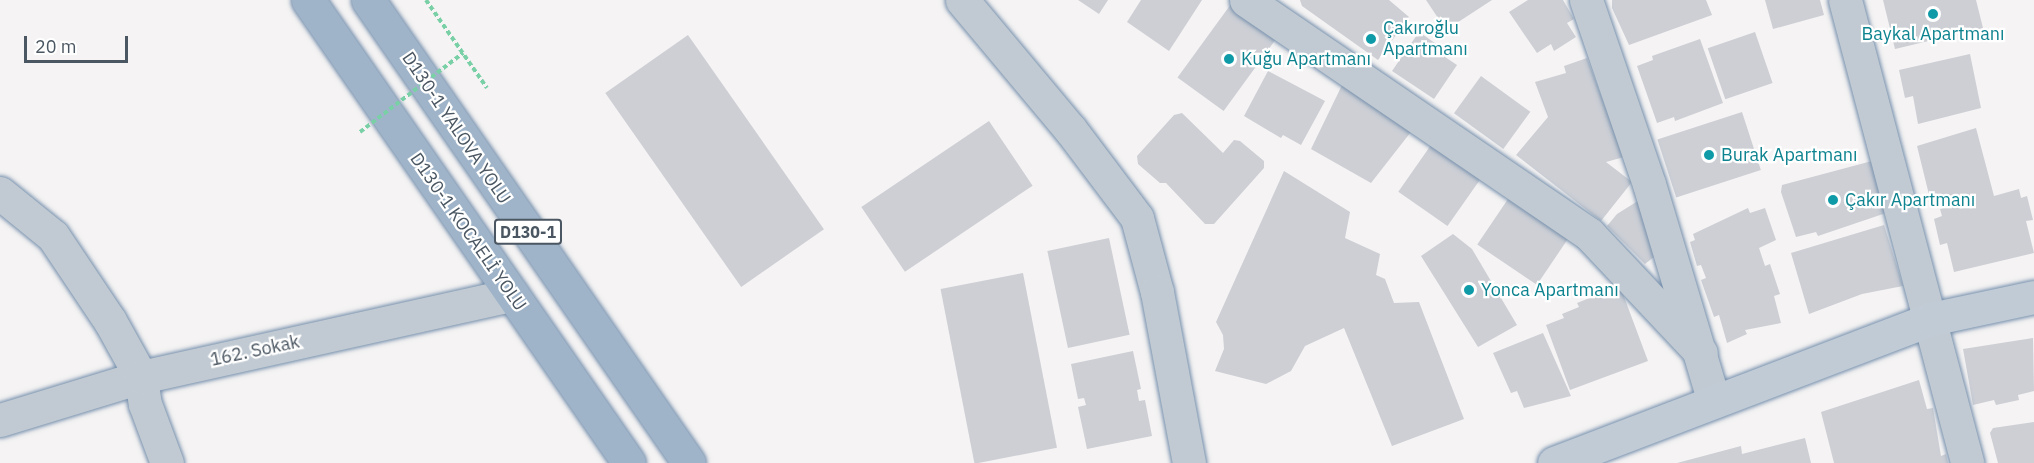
<!DOCTYPE html>
<meta charset="utf-8">
<style>
body{margin:0}
#map{position:relative;width:2034px;height:463px;overflow:hidden;background:#f5f3f3;font-family:"IBM Plex Sans",sans-serif}
div>[style]{position:absolute}
[style*='--x']{left:calc(var(--x)*1px);top:calc(var(--y)*1px);width:calc(var(--w)*1px);rotate:calc(var(--a)*1deg)}
.building>*{inset:0;background:#cdcfd5;transform-origin:0 0}
.path>*{height:4px;margin-top:-2px;transform-origin:0;background:repeating-linear-gradient(90deg,#7ad0a6 0 4.5px,transparent 0 7.5px)}
.roads{filter:drop-shadow(0 0 2px #7690ad) drop-shadow(0 0 2px #7690ad)}
.minor>*{height:33px;margin:-16.5px;padding:0 16.5px;transform-origin:16.5px;border-radius:16.5px;background:#c1cad2}
.secondary>*{height:33px;margin:-16.5px;padding:0 16.5px;transform-origin:16.5px;border-radius:16.5px;background:#c1cbd6}
.trunk>*{height:33px;margin:-16.5px;padding:0 16.5px;transform-origin:16.5px;border-radius:16.5px;background:#9fb4c9}
.path-bridge>*{height:4px;margin-top:-2px;transform-origin:0;background:repeating-linear-gradient(90deg,#7ad0a6 0 4.5px,transparent 0 7.5px)}
.dots>*{width:16px;height:16px;translate:-50% -50%;box-sizing:border-box;border:3px solid #fff;border-radius:50%}
span{translate:-50% -50%;white-space:nowrap;text-align:center;line-height:1.15;-webkit-text-stroke:4.5px #fff;paint-order:stroke}
.shield-label span{padding:2px 4px;background:#fff;border:2px solid;border-radius:4px;-webkit-text-stroke-width:0}
.shield-label{font-size:16px;color:#4a5661;font-weight:700}
.culture-label{font-size:18px;color:#0d838f}
.left{translate:0 -50%;text-align:left}
.street-label{font-size:18px;color:#4a5661}
.scale{position:absolute;left:24px;top:36px;width:104px;height:27px;box-sizing:border-box;border:3px solid #4a5661;border-top:0;padding-left:8px;font-size:18px;line-height:21px;white-space:nowrap;color:#4a5661;-webkit-text-stroke:4px #fff;paint-order:stroke}
</style>
<div id="map">
<div class="building">
<div style="clip-path:polygon(1078px 0,1108px 0,1099px 14px)"></div>
<div style="clip-path:polygon(1141px 0,1202px 0,1169px 51px,1127px 22px)"></div>
<div style="clip-path:polygon(1300px 0,1389px 0,1409px 17px,1378px 60px,1302px 6px)"></div>
<div style="clip-path:polygon(1426px 0,1492px 0,1446px 30px)"></div>
<div style="clip-path:polygon(1528px 0,1563px 0,1574px 19px,1567px 23px,1576px 37px,1554px 51px,1551px 44px,1537px 53px,1509px 12px)"></div>
<div style="clip-path:polygon(1612px 0,1706px 0,1712px 15px,1629px 45px,1612px 8px)"></div>
<div style="clip-path:polygon(1765px 0,1820px 0,1824px 15px,1773px 29px)"></div>
<div style="clip-path:polygon(1883px 0,1976px 0,1983px 28px,1895px 49px)"></div>
<div style="left:1231px;top:4px;width:57px;height:91px;rotate:36deg"></div>
<div style="clip-path:polygon(1419px 32px,1445px 50px,1442px 55px,1457px 65px,1434px 99px,1392px 71px)"></div>
<div style="left:1755px;top:32px;width:54px;height:50px;rotate:71deg"></div>
<div style="left:688px;top:35px;width:237px;height:101px;rotate:55deg"></div>
<div style="clip-path:polygon(1700px 39px,1723px 103px,1675px 121px,1674px 117px,1657px 123px,1637px 66px,1653px 60px,1652px 56px)"></div>
<div style="clip-path:polygon(1970px 54px,1981px 108px,1918px 124px,1913px 96px,1905px 98px,1899px 70px)"></div>
<div style="clip-path:polygon(1587px 58px,1624px 157px,1606px 162px,1632px 182px,1601px 221px,1516px 155px,1548px 117px,1535px 82px,1566px 73px,1564px 66px)"></div>
<div style="clip-path:polygon(1268px 71px,1325px 101px,1301px 145px,1283px 135px,1281px 138px,1244px 116px)"></div>
<div style="left:1481px;top:76px;width:61px;height:46px;rotate:36deg"></div>
<div style="clip-path:polygon(1344px 81px,1414px 128px,1371px 183px,1311px 149px)"></div>
<div style="left:1742px;top:112px;width:61px;height:89px;rotate:72deg"></div>
<div style="clip-path:polygon(1182px 113px,1223px 153px,1234px 140px,1240px 141px,1264px 161px,1264px 168px,1214px 224px,1205px 224px,1166px 183px,1160px 183px,1138px 164px,1137px 156px,1174px 115px)"></div>
<div style="left:989px;top:121px;width:78px;height:154px;rotate:56deg"></div>
<div style="clip-path:polygon(1976px 128px,1994px 196px,2019px 189px,2021px 198px,2027px 196px,2033px 220px,2026px 221px,2034px 253px,1954px 272px,1947px 243px,1940px 245px,1934px 219px,1942px 216px,1940px 209px,1965px 202px,1962px 195px,1932px 207px,1917px 146px)"></div>
<div style="left:1431px;top:145px;width:60px;height:57px;rotate:35deg"></div>
<div style="clip-path:polygon(1872px 161px,1886px 213px,1818px 236px,1816px 232px,1796px 237px,1781px 192px,1782px 185px)"></div>
<div style="clip-path:polygon(1284px 171px,1350px 212px,1345px 238px,1380px 254px,1376px 275px,1385px 279px,1394px 303px,1419px 302px,1464px 419px,1392px 446px,1344px 328px,1305px 346px,1291px 371px,1266px 384px,1215px 371px,1224px 349px,1223px 335px,1216px 322px)"></div>
<div style="left:1508px;top:199px;width:72px;height:55px;rotate:34deg"></div>
<div style="clip-path:polygon(1641px 199px,1664px 249px,1645px 264px,1607px 226px,1617px 214px)"></div>
<div style="clip-path:polygon(1748px 208px,1750px 213px,1765px 208px,1776px 240px,1759px 248px,1765px 266px,1770px 264px,1780px 294px,1774px 296px,1781px 323px,1745px 330px,1747px 334px,1727px 343px,1719px 315px,1714px 317px,1701px 280px,1706px 278px,1701px 265px,1697px 266px,1690px 242px,1695px 240px,1693px 234px)"></div>
<div style="clip-path:polygon(1884px 225px,1903px 286px,1862px 294px,1809px 314px,1791px 253px)"></div>
<div style="clip-path:polygon(1453px 234px,1472px 249px,1517px 325px,1478px 347px,1421px 256px)"></div>
<div style="left:1109px;top:238px;width:99px;height:63px;rotate:78deg"></div>
<div style="left:1023px;top:273px;width:178px;height:84px;rotate:79deg"></div>
<div style="clip-path:polygon(1620px 286px,1648px 361px,1570px 390px,1546px 325px,1564px 318px,1562px 314px,1579px 307px,1577px 303px)"></div>
<div style="clip-path:polygon(1543px 333px,1571px 396px,1524px 408px,1517px 391px,1511px 393px,1493px 353px)"></div>
<div style="clip-path:polygon(2033px 338px,2034px 391px,2018px 395px,2019px 400px,1996px 405px,1994px 400px,1973px 405px,1963px 349px)"></div>
<div style="clip-path:polygon(1133px 351px,1141px 389px,1137px 390px,1139px 401px,1145px 400px,1152px 436px,1087px 449px,1078px 407px,1086px 405px,1084px 398px,1078px 399px,1071px 364px)"></div>
<div style="clip-path:polygon(1919px 380px,1927px 409px,1933px 408px,1941px 456px,1946px 454px,1948px 463px,1834px 463px,1821px 412px)"></div>
<div style="clip-path:polygon(2034px 422px,2034px 463px,1998px 463px,1990px 433px,1993px 428px)"></div>
<div style="clip-path:polygon(1805px 438px,1811px 463px,1677px 463px,1741px 446px,1742px 454px)"></div>
</div>
<div class="path">
<div style="--x:426;--y:0;--w:107;--a:55.3"></div>
</div>
<div class="roads">
<div class="minor">
<div style="--x:962;--y:0;--w:168;--a:50.1"></div>
<div style="--x:1070;--y:129;--w:111;--a:53"></div>
<div style="--x:1137;--y:218;--w:77;--a:74.9"></div>
<div style="--x:1157;--y:292;--w:174;--a:79.4"></div>
<div style="--x:1246;--y:0;--w:415;--a:34.3"></div>
<div style="--x:1589;--y:234;--w:163;--a:46.7"></div>
<div style="--x:1586;--y:0;--w:194;--a:71.1"></div>
<div style="--x:1649;--y:184;--w:227;--a:73.4"></div>
<div style="--x:1845;--y:0;--w:479;--a:75.2"></div>
<div style="--x:0;--y:193;--w:68;--a:39.1"></div>
<div style="--x:53;--y:236;--w:102;--a:56.2"></div>
<div style="--x:110;--y:321;--w:64;--a:61"></div>
<div style="--x:141;--y:377;--w:27;--a:82"></div>
<div style="--x:145;--y:404;--w:63;--a:69.6"></div>
<div style="--x:0;--y:420;--w:147;--a:-17"></div>
<div style="--x:141;--y:377;--w:380;--a:-12.5"></div>
</div>
<div class="secondary">
<div style="--x:1554;--y:463;--w:404;--a:-20.9"></div>
<div style="--x:1931;--y:319;--w:105;--a:-12.1"></div>
</div>
<div class="trunk">
<div style="--x:308;--y:0;--w:563;--a:55.27"></div>
<div style="--x:368;--y:0;--w:563;--a:55.27"></div>
</div>
</div>
<div class="path-bridge">
<div style="--x:360;--y:132;--w:130;--a:-37.5"></div>
</div>
<div class="dots">
<div style="left:1933px;top:14px;background:#0f9aa8"></div>
<div style="left:1371px;top:39px;background:#0f9aa8"></div>
<div style="left:1229px;top:59px;background:#0f9aa8"></div>
<div style="left:1709px;top:155px;background:#0f9aa8"></div>
<div style="left:1833px;top:200px;background:#0f9aa8"></div>
<div style="left:1469px;top:290px;background:#0f9aa8"></div>
</div>
<div class="shield-label">
<span style="left:528px;top:232px">D130-1</span>
</div>
<div class="culture-label">
<span class="left" style="left:1383px;top:39px">Çakıroğlu<br>Apartmanı</span>
<span style="left:1933px;top:34px">Baykal Apartmanı</span>
<span class="left" style="left:1241px;top:59px">Kuğu Apartmanı</span>
<span class="left" style="left:1721px;top:155px">Burak Apartmanı</span>
<span class="left" style="left:1845px;top:200px">Çakır Apartmanı</span>
<span class="left" style="left:1481px;top:290px">Yonca Apartmanı</span>
</div>
<div class="street-label">
<span style="left:456px;top:128px;rotate:56deg">D130-1 YALOVA YOLU</span>
<span style="left:468px;top:232px;rotate:55deg">D130-1 KOCAELİ YOLU</span>
<span style="left:255px;top:351px;rotate:-12deg">162. Sokak</span>
</div>
<div class="scale">20 m</div>
</div>
